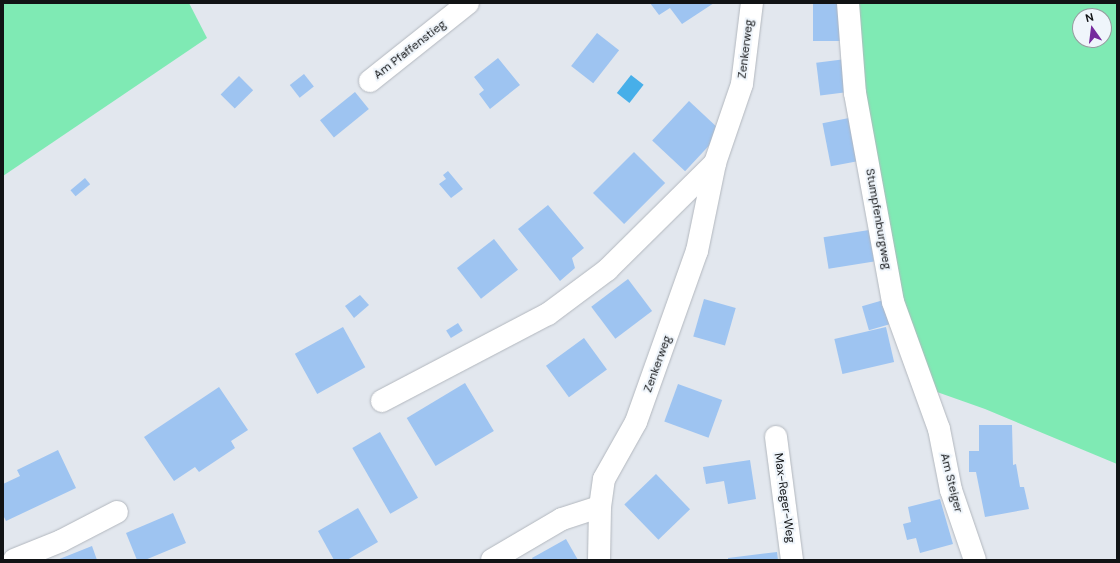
<!DOCTYPE html>
<style>
body{margin:0}
#map{position:relative;width:1120px;height:563px;overflow:hidden;background:#e2e7ee;font-family:"DM Sans",sans-serif}
div>[style]{position:absolute}
[style*='--x']{left:calc(var(--x)*1px);top:calc(var(--y)*1px);width:calc(var(--w)*1px);rotate:calc(var(--a)*1deg)}
.green>*{inset:0;background:#7feab4}
.water>*{inset:0;background:#47afe9;transform-origin:0 0}
.building>*{inset:0;background:#9ec4f1;transform-origin:0 0}
.roads{filter:drop-shadow(0 0 1px #b2b7be) drop-shadow(0 0 1px #b2b7be)}
.street>*{height:22px;margin:-11px;padding:0 11px;transform-origin:11px;border-radius:11px;background:#fff}
span{translate:-50% -50%;white-space:nowrap;text-align:center;line-height:1.15;-webkit-text-stroke:4px #eff5fb;paint-order:stroke}
.street-label{font-size:12px;color:#111315}
.frame{position:absolute;inset:0;border:4px solid #111315;pointer-events:none}
.north{position:absolute;left:1072px;top:8px;width:40px;height:40px;box-sizing:border-box;background:#eff5fb;border:1px solid #969b9f;border-radius:50%;rotate:346deg;font-size:11px;font-weight:700;line-height:16px;text-align:center;color:#111315}
.north::after{content:'';display:block;margin:auto;width:14px;height:18px;background:#752a9d;clip-path:polygon(50% 0,100% 100%,50% 72%,0 100%)}
</style>
<div id="map">
<div class="green">
<div style="clip-path:polygon(3px 3px,189px 3px,207px 38px,3px 176px)"></div>
<div style="clip-path:polygon(evenodd,856px 3px,1117px 3px,1117px 464px,985px 409px,937px 392px,906px 317px,870px 132px,856px 3px,1080px 16px,1104px 16px,1104px 40px,1080px 40px,1080px 16px)"></div>
</div>
<div class="water">
<div style="left:631px;top:75px;width:16px;height:23px;rotate:38deg"></div>
</div>
<div class="building">
<div style="clip-path:polygon(650px 3px,714px 3px,682px 24px,670px 8px,659px 15px)"></div>
<div style="left:813px;top:3px;width:30px;height:38px"></div>
<div style="left:597px;top:33px;width:28px;height:42px;rotate:38deg"></div>
<div style="clip-path:polygon(498px 58px,520px 85px,490px 109px,479px 94px,484px 90px,474px 77px)"></div>
<div style="left:846px;top:59px;width:33px;height:30px;rotate:83deg"></div>
<div style="left:304px;top:74px;width:16px;height:18px;rotate:52deg"></div>
<div style="left:239px;top:76px;width:20px;height:26px;rotate:45deg"></div>
<div style="left:355px;top:92px;width:22px;height:45px;rotate:51deg"></div>
<div style="left:689px;top:101px;width:45px;height:54px;rotate:43deg"></div>
<div style="left:849px;top:118px;width:44px;height:27px;rotate:79deg"></div>
<div style="left:634px;top:152px;width:44px;height:58px;rotate:45deg"></div>
<div style="clip-path:polygon(448px 171px,463px 189px,451px 198px,439px 184px,446px 179px,443px 175px)"></div>
<div style="left:85px;top:178px;width:8px;height:19px;rotate:50deg"></div>
<div style="clip-path:polygon(548px 205px,584px 248px,572px 258px,575px 268px,560px 281px,518px 229px)"></div>
<div style="left:869px;top:230px;width:32px;height:46px;rotate:81deg"></div>
<div style="left:494px;top:239px;width:39px;height:47px;rotate:52deg"></div>
<div style="left:628px;top:279px;width:40px;height:46px;rotate:53deg"></div>
<div style="clip-path:polygon(360px 295px,369px 305px,354px 318px,345px 306px)"></div>
<div style="left:704px;top:299px;width:33px;height:39px;rotate:16deg"></div>
<div style="left:887px;top:299px;width:25px;height:26px;rotate:74deg"></div>
<div style="left:458px;top:323px;width:9px;height:14px;rotate:58deg"></div>
<div style="left:343px;top:327px;width:46px;height:55px;rotate:61deg"></div>
<div style="left:886px;top:327px;width:36px;height:53px;rotate:77deg"></div>
<div style="left:584px;top:338px;width:39px;height:47px;rotate:54deg"></div>
<div style="left:465px;top:383px;width:56px;height:68px;rotate:59deg"></div>
<div style="left:678px;top:384px;width:47px;height:40px;rotate:20deg"></div>
<div style="clip-path:polygon(219px 387px,248px 430px,231px 441px,235px 448px,199px 472px,195px 467px,174px 481px,144px 437px)"></div>
<div style="clip-path:polygon(979px 425px,1012px 425px,1013px 465px,1016px 464px,1020px 487px,1024px 487px,1029px 509px,985px 517px,976px 472px,969px 472px,969px 451px,979px 451px)"></div>
<div style="left:380px;top:432px;width:76px;height:32px;rotate:60deg"></div>
<div style="clip-path:polygon(58px 450px,76px 488px,6px 521px,3px 515px,3px 484px,20px 476px,17px 470px)"></div>
<div style="clip-path:polygon(750px 460px,756px 499px,728px 504px,724px 481px,706px 484px,703px 467px)"></div>
<div style="left:656px;top:474px;width:49px;height:44px;rotate:46deg"></div>
<div style="clip-path:polygon(940px 499px,953px 544px,920px 553px,916px 538px,907px 540px,903px 524px,911px 522px,908px 507px)"></div>
<div style="clip-path:polygon(358px 508px,378px 542px,347px 560px,334px 560px,318px 531px)"></div>
<div style="clip-path:polygon(173px 513px,186px 543px,145px 560px,137px 560px,126px 533px)"></div>
<div style="clip-path:polygon(566px 539px,578px 560px,533px 560px,532px 558px)"></div>
<div style="clip-path:polygon(92px 546px,97px 560px,57px 560px)"></div>
<div style="clip-path:polygon(777px 552px,778px 560px,728px 560px,728px 558px)"></div>
</div>
<div class="roads">
<div class="street">
<div style="--x:848;--y:3;--w:90;--a:85.6"></div>
<div style="--x:855;--y:93;--w:212;--a:79.7"></div>
<div style="--x:893;--y:302;--w:135;--a:70.1"></div>
<div style="--x:939;--y:429;--w:62;--a:78.9"></div>
<div style="--x:951;--y:490;--w:74;--a:71.1"></div>
<div style="--x:370;--y:81;--w:125;--a:-38.5"></div>
<div style="--x:382;--y:401;--w:187;--a:-27.7"></div>
<div style="--x:548;--y:314;--w:74;--a:-36.7"></div>
<div style="--x:607;--y:270;--w:152;--a:-44.7"></div>
<div style="--x:776;--y:437;--w:124;--a:82.6"></div>
<div style="--x:14;--y:560;--w:51;--a:-22"></div>
<div style="--x:61;--y:541;--w:63;--a:-27.4"></div>
<div style="--x:492;--y:560;--w:81;--a:-30.4"></div>
<div style="--x:562;--y:519;--w:40;--a:-18"></div>
<div style="--x:599;--y:560;--w:53;--a:-88.9"></div>
<div style="--x:600;--y:507;--w:28;--a:-82"></div>
<div style="--x:604;--y:479;--w:65;--a:-60.7"></div>
<div style="--x:636;--y:422;--w:182;--a:-70.4"></div>
<div style="--x:697;--y:251;--w:90;--a:-78.4"></div>
<div style="--x:715;--y:163;--w:83;--a:-71.1"></div>
<div style="--x:742;--y:84;--w:82;--a:-83"></div>
</div>
</div>
<div class="street-label">
<span style="left:746px;top:49px;rotate:-83deg">Zenkerweg</span>
<span style="left:410px;top:50px;rotate:-38deg">Am Pfaffenstieg</span>
<span style="left:878px;top:219px;rotate:80deg">Stumpfenburgweg</span>
<span style="left:658px;top:364px;rotate:-70deg">Zenkerweg</span>
<span style="left:951px;top:483px;rotate:76deg">Am Steiger</span>
<span style="left:784px;top:498px;rotate:82deg">Max-Reger-Weg</span>
</div>
<div class="frame"></div>
<div class="north">N</div>
</div>
